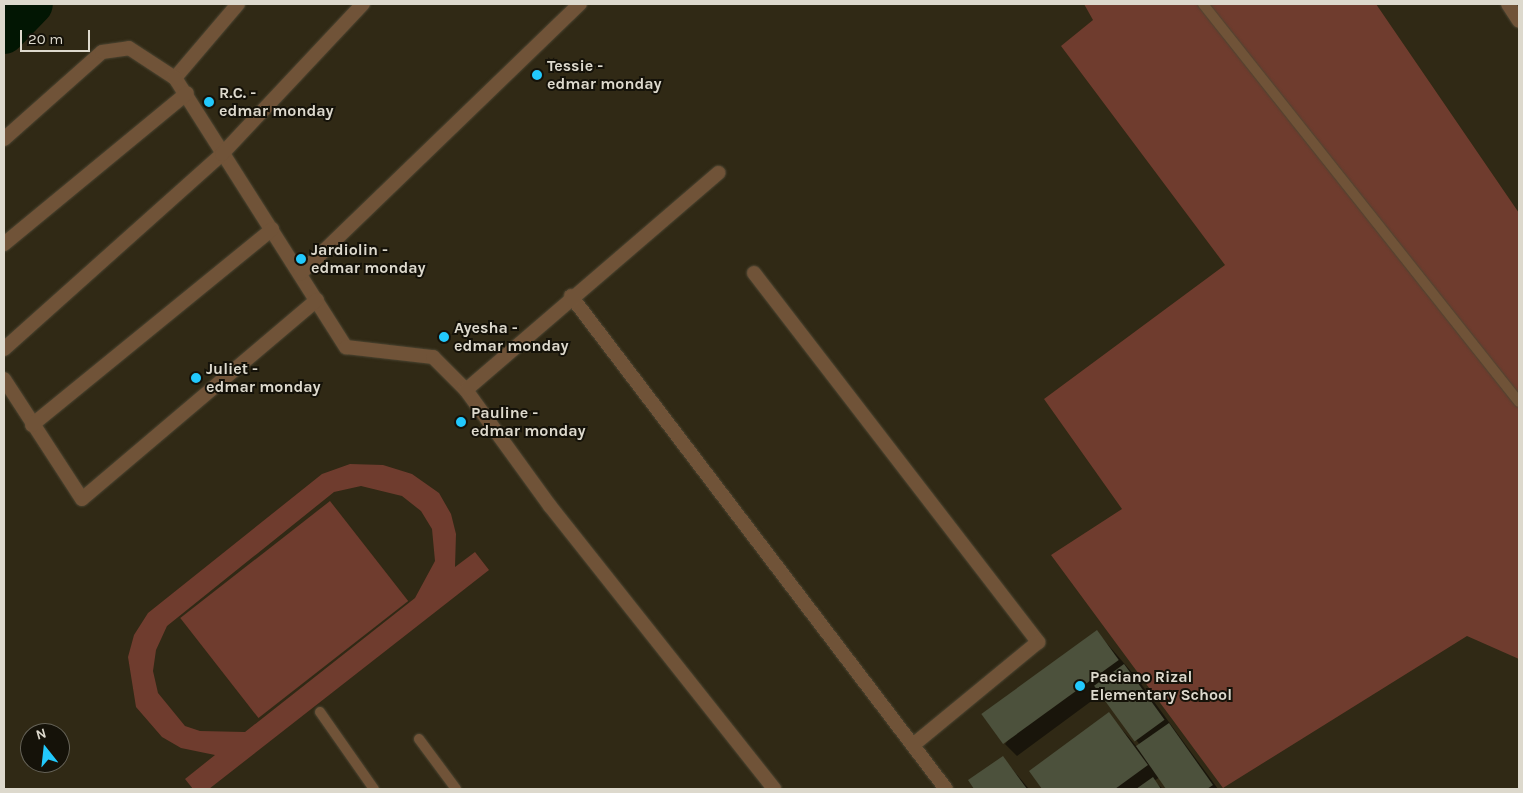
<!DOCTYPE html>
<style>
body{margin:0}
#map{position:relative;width:1523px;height:793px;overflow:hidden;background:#302915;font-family:Karla,sans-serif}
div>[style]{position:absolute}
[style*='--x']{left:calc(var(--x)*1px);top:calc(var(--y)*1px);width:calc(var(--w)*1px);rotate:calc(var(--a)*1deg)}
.green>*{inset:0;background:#6f3c2e;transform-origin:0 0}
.shadow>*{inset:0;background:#0007}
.river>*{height:42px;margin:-21px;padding:0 21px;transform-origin:21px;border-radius:21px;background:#021603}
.building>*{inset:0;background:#4c513c;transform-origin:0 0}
.roads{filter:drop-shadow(0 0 1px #4c4532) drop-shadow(0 0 1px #4c4532)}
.service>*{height:10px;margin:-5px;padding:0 5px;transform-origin:5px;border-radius:5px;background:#705338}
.minor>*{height:14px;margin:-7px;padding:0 7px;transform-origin:7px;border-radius:7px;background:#705338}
.dots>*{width:14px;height:14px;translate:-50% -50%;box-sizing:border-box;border:2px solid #151209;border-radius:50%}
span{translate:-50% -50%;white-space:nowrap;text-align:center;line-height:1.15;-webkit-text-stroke:4px #151209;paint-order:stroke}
.poi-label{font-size:16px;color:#ddd9cd;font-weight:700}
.left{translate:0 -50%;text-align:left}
.frame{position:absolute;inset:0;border:5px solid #ddd9cd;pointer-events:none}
.north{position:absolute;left:20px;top:723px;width:50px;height:50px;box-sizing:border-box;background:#151209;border:1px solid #656257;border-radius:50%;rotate:344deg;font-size:14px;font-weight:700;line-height:20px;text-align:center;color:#ddd9cd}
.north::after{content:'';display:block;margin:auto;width:18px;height:22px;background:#22c9fd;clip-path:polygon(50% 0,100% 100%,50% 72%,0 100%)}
.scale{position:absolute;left:20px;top:30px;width:70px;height:22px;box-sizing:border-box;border:2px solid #ddd9cd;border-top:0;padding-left:6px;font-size:15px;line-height:18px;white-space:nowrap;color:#ddd9cd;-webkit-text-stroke:4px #151209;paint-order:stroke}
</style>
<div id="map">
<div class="green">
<div style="clip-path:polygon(1084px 4px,1376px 4px,1519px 213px,1519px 659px,1467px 636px,1223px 788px,1051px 555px,1122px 509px,1044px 399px,1225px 265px,1061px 46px,1093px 20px)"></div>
<div style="clip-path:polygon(evenodd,350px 464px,383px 465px,412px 474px,439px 493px,451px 514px,456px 534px,455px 567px,475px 552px,489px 570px,209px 789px,193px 789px,185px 779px,215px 755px,181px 748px,162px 737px,136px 707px,128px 657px,134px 635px,148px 613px,322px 474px,350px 464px,361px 486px,402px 496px,421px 511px,432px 529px,435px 561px,415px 598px,245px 732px,200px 731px,185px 726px,158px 693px,153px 671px,156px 650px,167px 626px,334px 492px,361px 486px)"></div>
<div style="left:330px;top:501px;width:127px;height:190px;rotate:52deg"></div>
</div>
<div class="shadow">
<div style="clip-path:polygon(1097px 632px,1136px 677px,1218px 789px,1168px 789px,1160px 777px,1154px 781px,1163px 789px,1044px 789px,1030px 771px,1109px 714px,1137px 747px,1140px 745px,1101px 694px,1017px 756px,1005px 744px)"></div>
<div style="clip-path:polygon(1003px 758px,1029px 789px,975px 789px,969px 780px)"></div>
</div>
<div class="river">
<div style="--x:4;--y:33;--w:40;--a:-46"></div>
</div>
<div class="building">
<div style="left:1097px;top:630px;width:37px;height:143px;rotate:54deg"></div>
<div style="left:1124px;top:664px;width:69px;height:37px;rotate:54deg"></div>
<div style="clip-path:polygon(1109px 712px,1148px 765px,1115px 789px,1042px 789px,1029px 771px)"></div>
<div style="clip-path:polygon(1169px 723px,1213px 785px,1207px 789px,1166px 789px,1136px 746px)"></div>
<div style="clip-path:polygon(1003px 756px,1027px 789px,974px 789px,968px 780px)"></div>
<div style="clip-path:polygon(1153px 777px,1161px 789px,1136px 789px)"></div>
</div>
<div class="roads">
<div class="service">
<div style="--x:1203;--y:4;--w:508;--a:51.55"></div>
<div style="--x:320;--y:712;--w:94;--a:55"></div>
<div style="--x:419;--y:739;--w:62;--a:53.5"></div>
</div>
<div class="minor">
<div style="--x:1508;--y:4;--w:20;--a:57"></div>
<div style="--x:175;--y:78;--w:97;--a:-49.6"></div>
<div style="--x:4;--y:139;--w:131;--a:-41.6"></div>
<div style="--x:102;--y:52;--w:27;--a:-8"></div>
<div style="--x:129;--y:48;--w:55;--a:33.1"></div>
<div style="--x:175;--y:78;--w:319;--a:57.6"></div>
<div style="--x:346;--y:347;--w:88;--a:6.6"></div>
<div style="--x:433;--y:357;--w:47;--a:45"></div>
<div style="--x:466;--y:390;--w:143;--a:54.1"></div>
<div style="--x:550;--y:506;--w:361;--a:51.6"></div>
<div style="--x:4;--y:244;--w:237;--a:-39.5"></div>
<div style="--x:754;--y:273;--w:466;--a:52.4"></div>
<div style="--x:1038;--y:642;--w:162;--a:140.5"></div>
<div style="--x:300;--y:274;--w:389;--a:-44"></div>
<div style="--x:571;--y:296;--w:619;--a:52.74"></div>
<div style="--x:4;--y:349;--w:292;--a:-41.8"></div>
<div style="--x:222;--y:154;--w:206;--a:-46.8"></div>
<div style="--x:4;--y:379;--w:143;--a:57"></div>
<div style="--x:82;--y:499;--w:308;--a:-40.3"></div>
<div style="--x:466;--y:390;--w:333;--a:-40.7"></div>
<div style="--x:32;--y:425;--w:310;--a:-39.2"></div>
</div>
</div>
<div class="dots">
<div style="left:537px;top:75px;background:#22c9fd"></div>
<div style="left:209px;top:102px;background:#22c9fd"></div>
<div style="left:301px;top:259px;background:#22c9fd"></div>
<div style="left:444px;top:337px;background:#22c9fd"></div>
<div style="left:196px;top:378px;background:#22c9fd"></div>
<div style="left:461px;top:422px;background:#22c9fd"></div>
<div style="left:1080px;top:686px;background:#22c9fd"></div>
</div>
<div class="poi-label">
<span class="left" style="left:547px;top:75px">Tessie -<br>edmar monday</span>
<span class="left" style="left:219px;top:102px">R.C. -<br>edmar monday</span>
<span class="left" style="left:311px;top:259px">Jardiolin -<br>edmar monday</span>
<span class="left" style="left:454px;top:337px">Ayesha -<br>edmar monday</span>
<span class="left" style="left:206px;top:378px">Juliet -<br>edmar monday</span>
<span class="left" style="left:471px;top:422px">Pauline -<br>edmar monday</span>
<span class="left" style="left:1090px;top:686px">Paciano Rizal<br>Elementary School</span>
</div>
<div class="frame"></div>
<div class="north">N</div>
<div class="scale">20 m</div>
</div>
